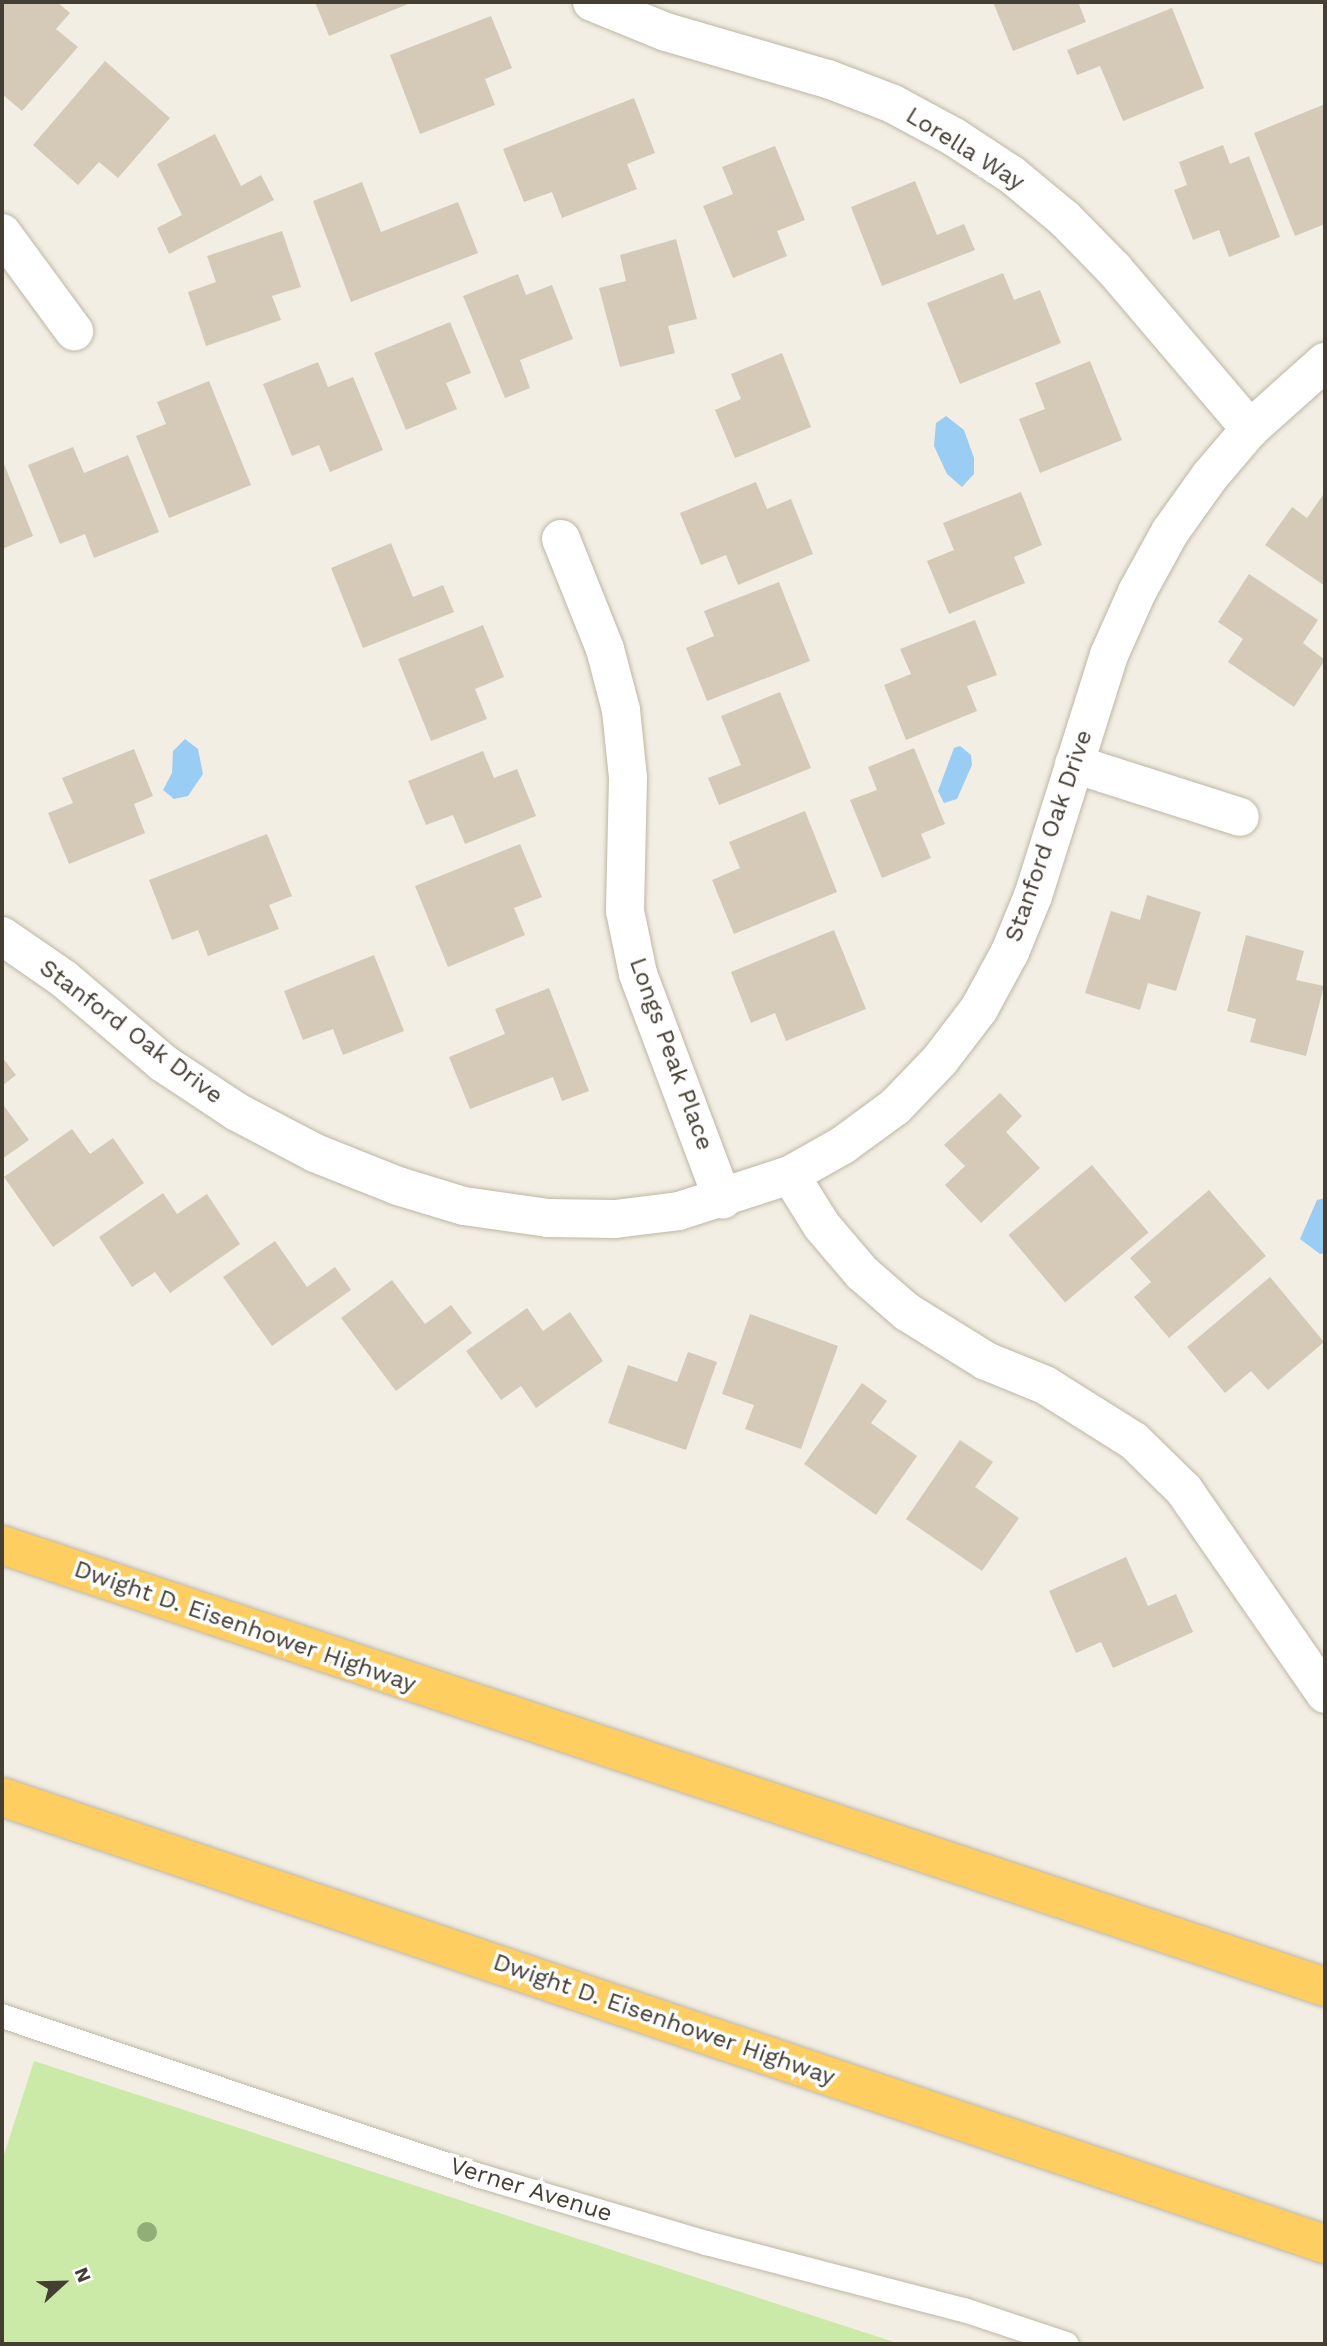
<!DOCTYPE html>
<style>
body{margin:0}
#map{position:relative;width:1327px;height:2346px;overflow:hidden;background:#f2eee3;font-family:"Work Sans",sans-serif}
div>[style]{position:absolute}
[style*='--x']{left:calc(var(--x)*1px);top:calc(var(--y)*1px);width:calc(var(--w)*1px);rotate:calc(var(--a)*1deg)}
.green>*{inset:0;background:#cbeaa8}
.water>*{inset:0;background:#9acdf4}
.building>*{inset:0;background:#d4cab7;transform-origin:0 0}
.roads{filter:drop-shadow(0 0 2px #beb6a5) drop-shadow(0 0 2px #beb6a5)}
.service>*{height:24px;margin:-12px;padding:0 12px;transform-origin:12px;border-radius:12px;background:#fff}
.minor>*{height:38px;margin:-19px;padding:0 19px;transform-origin:19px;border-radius:19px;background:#fff}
.motorway>*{height:38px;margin:-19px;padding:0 19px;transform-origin:19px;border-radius:19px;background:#ffce61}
.trees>*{width:20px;height:20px;margin:-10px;border-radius:50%;background:#91ae79}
span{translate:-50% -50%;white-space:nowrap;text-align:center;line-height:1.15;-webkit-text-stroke:7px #fff;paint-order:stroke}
.street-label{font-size:24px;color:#443e33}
.frame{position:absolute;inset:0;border:4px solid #443e33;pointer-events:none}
.north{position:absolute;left:28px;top:2248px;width:70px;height:70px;-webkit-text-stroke:5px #fff;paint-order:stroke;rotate:68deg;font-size:19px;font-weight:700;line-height:28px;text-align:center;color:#443e33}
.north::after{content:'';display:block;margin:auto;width:24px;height:32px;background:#443e33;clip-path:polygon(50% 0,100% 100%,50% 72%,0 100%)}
</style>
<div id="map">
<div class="green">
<div style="clip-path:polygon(34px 2061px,900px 2344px,2px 2344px,2px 2161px)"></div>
</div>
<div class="water">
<div style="clip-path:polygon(946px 416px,964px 430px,974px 458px,974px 474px,962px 487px,947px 474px,934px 446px,936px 423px)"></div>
<div style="clip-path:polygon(185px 739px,198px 749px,203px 774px,188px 796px,174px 799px,163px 790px,172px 773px,173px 751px)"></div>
<div style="clip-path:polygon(960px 746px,971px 755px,972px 765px,957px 799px,944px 803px,938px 791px,954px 748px)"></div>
<div style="clip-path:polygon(1325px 1198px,1325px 1253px,1320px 1254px,1300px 1239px,1317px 1200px)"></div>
</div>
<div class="building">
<div style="clip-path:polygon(2px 2px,57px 2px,70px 13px,56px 29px,78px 47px,22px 111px,2px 94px)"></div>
<div style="clip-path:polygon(315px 2px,413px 2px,329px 36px)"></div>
<div style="clip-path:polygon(993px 2px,1078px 2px,1086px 22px,1013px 51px)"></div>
<div style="clip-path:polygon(1172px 8px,1204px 88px,1123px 121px,1100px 66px,1077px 75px,1067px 50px)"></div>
<div style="clip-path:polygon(491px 16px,512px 68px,485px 79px,495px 105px,420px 134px,390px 55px)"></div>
<div style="clip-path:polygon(105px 61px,170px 118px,118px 178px,99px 162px,78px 185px,33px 145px)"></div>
<div style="clip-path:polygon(634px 98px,655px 153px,627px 164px,637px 189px,562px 218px,552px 192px,524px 202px,503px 149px)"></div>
<div style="clip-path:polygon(1325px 104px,1325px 224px,1295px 236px,1254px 133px)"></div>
<div style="clip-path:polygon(215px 134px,241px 186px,261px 175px,274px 200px,169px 254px,157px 228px,182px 215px,157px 164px)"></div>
<div style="clip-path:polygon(1223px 145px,1230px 164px,1249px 156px,1280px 237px,1229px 257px,1219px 230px,1193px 240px,1174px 190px,1187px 185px,1179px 162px)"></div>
<div style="clip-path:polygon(775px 146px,805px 220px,777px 231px,787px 256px,733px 278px,703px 206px,733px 194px,722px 167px)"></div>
<div style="clip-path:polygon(915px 181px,937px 235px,964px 224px,975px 250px,882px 286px,851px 207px)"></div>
<div style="clip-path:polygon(362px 182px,381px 232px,458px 202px,478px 253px,351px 302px,313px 201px)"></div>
<div style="clip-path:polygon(282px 231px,301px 287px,272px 296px,281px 320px,206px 346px,188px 292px,216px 282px,207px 256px)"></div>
<div style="clip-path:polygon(676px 239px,697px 319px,668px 326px,675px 353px,620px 367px,599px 288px,626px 281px,620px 255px)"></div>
<div style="clip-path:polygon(1003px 273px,1014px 300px,1040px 290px,1061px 343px,960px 384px,927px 303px)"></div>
<div style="clip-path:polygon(518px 274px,526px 295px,552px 285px,573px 339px,520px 360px,530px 388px,505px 398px,463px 296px)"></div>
<div style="clip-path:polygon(450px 322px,471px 373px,446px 383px,457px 409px,406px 430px,374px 353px)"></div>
<div style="clip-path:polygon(782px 353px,811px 427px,735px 458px,715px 410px,741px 399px,731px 374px)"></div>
<div style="clip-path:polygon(1090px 361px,1122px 440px,1040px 473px,1019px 419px,1045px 409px,1035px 383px)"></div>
<div style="clip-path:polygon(318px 362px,328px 387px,353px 377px,383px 450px,330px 472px,319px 445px,292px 456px,263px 384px)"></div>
<div style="clip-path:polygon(209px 381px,251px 485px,169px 518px,136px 436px,166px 424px,157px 402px)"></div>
<div style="clip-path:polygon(73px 447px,84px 473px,128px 455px,159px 532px,94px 558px,85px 534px,60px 544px,28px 465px)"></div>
<div style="clip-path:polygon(2px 459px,33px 536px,2px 549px)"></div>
<div style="clip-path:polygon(756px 482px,767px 509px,791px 499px,813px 554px,738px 585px,726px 555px,701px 565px,680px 513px)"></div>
<div style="clip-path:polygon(1021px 492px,1042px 545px,1014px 557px,1025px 583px,949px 614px,927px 561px,954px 550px,943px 523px)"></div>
<div style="clip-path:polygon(1325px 492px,1325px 586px,1265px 545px,1292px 507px,1307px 518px)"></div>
<div style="clip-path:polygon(391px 543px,413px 597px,443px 585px,454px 612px,363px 648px,331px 568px)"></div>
<div style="clip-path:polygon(1249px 574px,1318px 620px,1303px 643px,1325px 660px,1294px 707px,1228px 662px,1243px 639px,1218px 622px)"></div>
<div style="clip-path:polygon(779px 582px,810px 661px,707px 701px,686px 648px,714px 636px,704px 611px)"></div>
<div style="clip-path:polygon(975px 620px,997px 675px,967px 686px,977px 711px,906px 740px,884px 685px,911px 674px,900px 649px)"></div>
<div style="clip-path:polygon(483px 625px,504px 677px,475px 689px,487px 719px,431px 741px,398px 659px)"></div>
<div style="clip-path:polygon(780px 692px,811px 768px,719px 805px,708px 778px,741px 765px,721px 716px)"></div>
<div style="clip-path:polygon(914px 748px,945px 824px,921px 834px,931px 858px,882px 878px,850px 800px,877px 790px,868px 767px)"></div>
<div style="clip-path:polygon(134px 749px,153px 796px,134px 804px,145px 833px,69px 864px,48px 813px,73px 803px,62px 778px)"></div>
<div style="clip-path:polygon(483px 751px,494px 778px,517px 769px,536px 816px,465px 844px,453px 815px,426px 825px,408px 781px)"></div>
<div style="clip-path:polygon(805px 811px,837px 892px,734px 934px,712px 880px,740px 868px,729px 842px)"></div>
<div style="clip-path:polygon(267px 834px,292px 896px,269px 905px,279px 929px,208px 956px,198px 930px,172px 940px,149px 880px)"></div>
<div style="clip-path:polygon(520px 844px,542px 897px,514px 908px,525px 935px,448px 967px,415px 886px)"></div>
<div style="clip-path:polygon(1147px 895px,1201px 912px,1176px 991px,1148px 983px,1140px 1010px,1085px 993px,1111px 911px,1140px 920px)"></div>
<div style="clip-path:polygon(834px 930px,866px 1009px,786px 1041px,775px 1013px,751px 1023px,731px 972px)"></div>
<div style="clip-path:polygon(1246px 935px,1304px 951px,1296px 980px,1324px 986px,1306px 1056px,1250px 1042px,1256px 1019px,1227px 1011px)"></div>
<div style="clip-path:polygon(374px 955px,404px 1031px,343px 1055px,333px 1029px,303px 1040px,284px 991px)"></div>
<div style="clip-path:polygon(549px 988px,589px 1091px,562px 1101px,553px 1077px,470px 1109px,449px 1057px,505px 1034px,495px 1009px)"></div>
<div style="clip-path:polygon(2px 1057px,16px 1075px,2px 1086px)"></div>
<div style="clip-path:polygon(1000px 1093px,1022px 1116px,1006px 1132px,1040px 1168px,981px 1223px,945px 1185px,965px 1166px,944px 1145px)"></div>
<div style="clip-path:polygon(2px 1103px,29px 1140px,2px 1159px)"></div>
<div style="clip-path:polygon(72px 1129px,90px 1154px,113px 1138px,144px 1183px,53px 1247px,4px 1177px)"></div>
<div style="left:1092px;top:1165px;width:88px;height:109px;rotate:50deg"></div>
<div style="clip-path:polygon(1209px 1190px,1266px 1256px,1169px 1338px,1134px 1297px,1151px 1282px,1130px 1258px)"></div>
<div style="clip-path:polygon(163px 1193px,177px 1214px,207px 1194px,240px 1244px,170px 1293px,155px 1272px,132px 1287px,99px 1237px)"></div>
<div style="clip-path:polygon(275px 1241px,307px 1287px,335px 1267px,351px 1290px,272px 1346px,223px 1277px)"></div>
<div style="clip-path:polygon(1270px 1277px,1324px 1342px,1268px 1390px,1251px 1371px,1225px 1393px,1187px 1347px)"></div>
<div style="clip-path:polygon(392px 1280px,425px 1324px,451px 1305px,472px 1333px,396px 1391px,341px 1318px)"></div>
<div style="clip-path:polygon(527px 1308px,543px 1331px,570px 1312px,603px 1361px,536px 1408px,521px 1386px,501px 1400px,466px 1351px)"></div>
<div style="clip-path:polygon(750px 1314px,838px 1346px,801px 1449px,745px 1429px,754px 1405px,722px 1394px)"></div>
<div style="clip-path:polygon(688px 1352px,717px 1362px,686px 1450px,608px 1423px,628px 1365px,677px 1382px)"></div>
<div style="clip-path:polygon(862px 1383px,887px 1401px,871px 1423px,917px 1456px,876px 1515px,804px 1464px)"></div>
<div style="clip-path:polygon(960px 1440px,993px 1462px,975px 1487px,1019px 1518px,982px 1571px,906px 1519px)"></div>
<div style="clip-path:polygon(1126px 1557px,1148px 1606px,1176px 1594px,1193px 1632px,1113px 1668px,1101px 1642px,1076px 1653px,1049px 1591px)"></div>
</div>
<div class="roads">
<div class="service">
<div style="--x:2;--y:2016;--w:504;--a:18.51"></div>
<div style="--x:480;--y:2176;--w:236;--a:16.5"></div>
<div style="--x:706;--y:2243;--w:267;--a:14.6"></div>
<div style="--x:964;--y:2310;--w:108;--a:18.4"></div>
</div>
<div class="minor">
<div style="--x:592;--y:2;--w:80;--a:22.1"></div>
<div style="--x:666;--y:32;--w:169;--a:16.2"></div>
<div style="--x:828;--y:79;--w:70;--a:21"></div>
<div style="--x:893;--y:104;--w:69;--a:28.4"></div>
<div style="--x:954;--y:137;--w:69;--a:33.2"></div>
<div style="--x:1012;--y:175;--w:69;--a:39.7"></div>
<div style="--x:1065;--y:219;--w:70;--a:45.6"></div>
<div style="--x:1114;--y:269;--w:210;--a:49.6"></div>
<div style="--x:2;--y:233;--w:122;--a:53.7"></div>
<div style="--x:561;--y:539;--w:118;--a:68.2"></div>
<div style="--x:605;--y:649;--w:63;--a:75.3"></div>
<div style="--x:621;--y:710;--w:68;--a:84.1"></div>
<div style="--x:628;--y:778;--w:133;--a:91.3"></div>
<div style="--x:625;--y:911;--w:64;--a:78.3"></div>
<div style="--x:638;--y:974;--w:241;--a:69.4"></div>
<div style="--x:1074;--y:764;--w:174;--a:17.7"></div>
<div style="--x:2;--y:936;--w:75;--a:34.7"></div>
<div style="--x:64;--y:979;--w:130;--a:40.3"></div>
<div style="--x:163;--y:1063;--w:89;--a:33.5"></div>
<div style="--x:237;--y:1112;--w:88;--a:27.7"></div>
<div style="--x:315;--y:1153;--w:89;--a:21.7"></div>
<div style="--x:398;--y:1186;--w:69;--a:16.9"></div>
<div style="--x:464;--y:1206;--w:85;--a:8.1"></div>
<div style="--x:548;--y:1218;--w:67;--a:0.9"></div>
<div style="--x:615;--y:1219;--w:64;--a:-7.1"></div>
<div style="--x:679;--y:1211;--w:117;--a:-18"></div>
<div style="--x:790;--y:1175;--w:61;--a:-29.5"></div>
<div style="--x:843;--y:1145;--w:64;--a:-36.2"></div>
<div style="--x:895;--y:1107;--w:65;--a:-46.2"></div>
<div style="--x:940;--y:1060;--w:64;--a:-52.6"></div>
<div style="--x:979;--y:1009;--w:65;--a:-61.5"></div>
<div style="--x:1010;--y:952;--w:61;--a:-67.7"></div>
<div style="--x:1033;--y:896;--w:253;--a:-72.5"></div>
<div style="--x:1109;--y:655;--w:69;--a:-66"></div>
<div style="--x:1137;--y:592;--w:68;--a:-61.2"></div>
<div style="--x:1170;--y:532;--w:69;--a:-54.5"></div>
<div style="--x:1210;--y:476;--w:62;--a:-49.6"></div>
<div style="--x:1250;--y:429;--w:101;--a:-41.8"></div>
<div style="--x:790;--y:1175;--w:60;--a:57.9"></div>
<div style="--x:822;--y:1226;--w:62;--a:49.6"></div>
<div style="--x:862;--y:1273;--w:60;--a:40.9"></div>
<div style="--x:907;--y:1312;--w:93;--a:31.8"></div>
<div style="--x:986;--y:1361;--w:64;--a:22.1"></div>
<div style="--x:1045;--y:1385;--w:105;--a:32.2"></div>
<div style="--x:1134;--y:1441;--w:70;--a:44.4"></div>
<div style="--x:1184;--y:1490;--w:248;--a:55.3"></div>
</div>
<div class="motorway">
<div style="--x:2;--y:1545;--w:1395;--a:18.47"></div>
<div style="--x:2;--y:1797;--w:1396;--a:18.67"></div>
</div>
</div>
<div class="trees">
<div style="left:147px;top:2232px"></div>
</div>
<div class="street-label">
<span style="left:965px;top:149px;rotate:32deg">Lorella Way</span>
<span style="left:1049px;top:836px;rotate:-71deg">Stanford Oak Drive</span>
<span style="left:131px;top:1032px;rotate:37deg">Stanford Oak Drive</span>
<span style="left:671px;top:1054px;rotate:70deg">Longs Peak Place</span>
<span style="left:245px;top:1627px;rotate:19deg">Dwight D. Eisenhower Highway</span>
<span style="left:664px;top:2020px;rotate:19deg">Dwight D. Eisenhower Highway</span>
<span style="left:531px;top:2190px;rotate:17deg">Verner Avenue</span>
</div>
<div class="frame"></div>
<div class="north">N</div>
</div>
